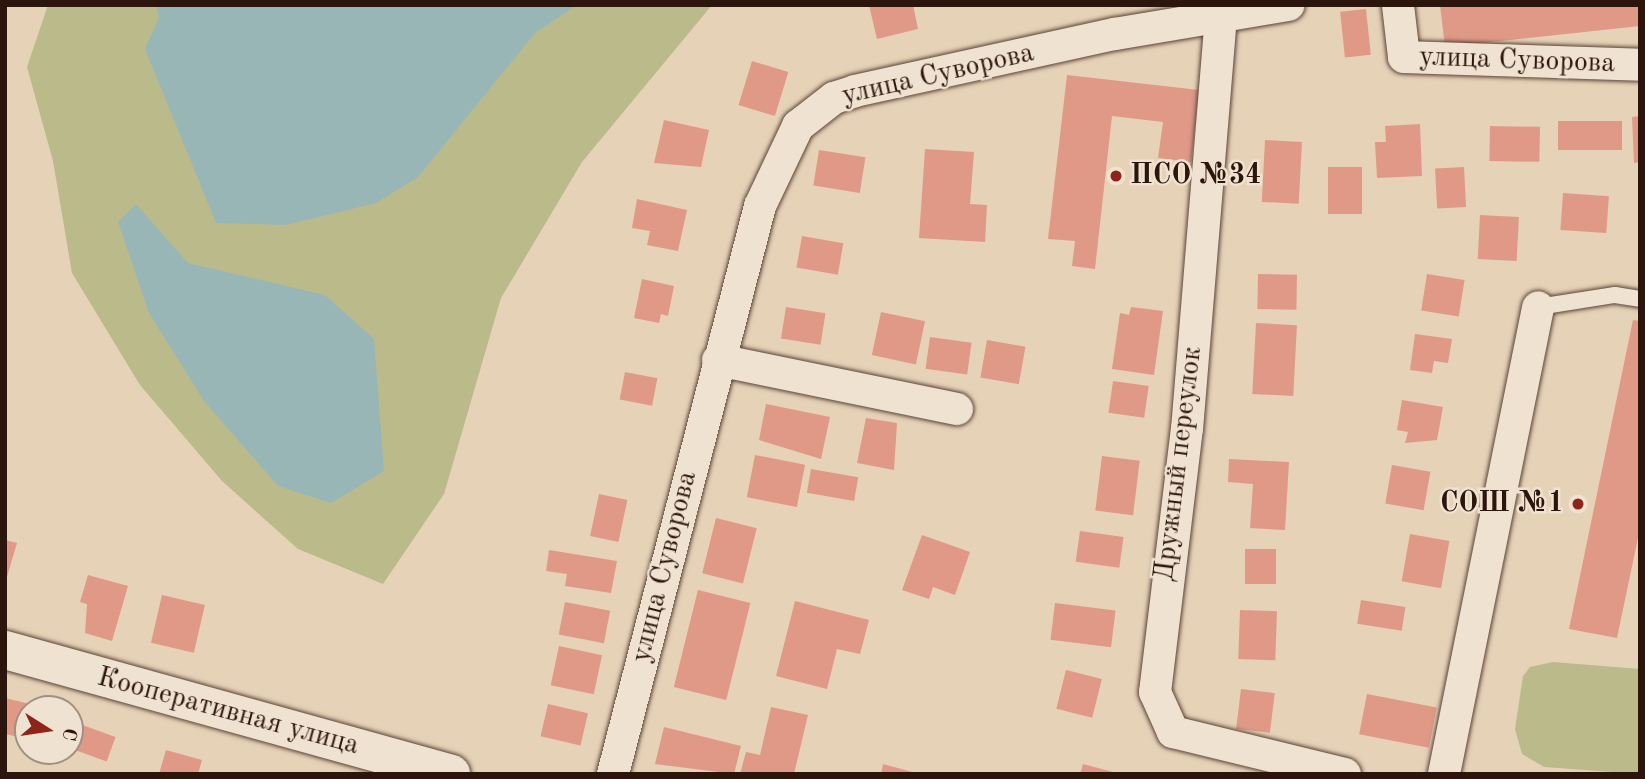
<!DOCTYPE html>
<meta charset="utf-8">
<style>
body{margin:0}
#map{position:relative;width:1645px;height:779px;overflow:hidden;background:#e6d2b7;font-family:"Old Standard TT",serif}
div>[style]{position:absolute}
[style*='--x']{left:calc(var(--x)*1px);top:calc(var(--y)*1px);width:calc(var(--w)*1px);rotate:calc(var(--a)*1deg)}
.green>*{inset:0;background:#bbba8a}
.water>*{inset:0;background:#99b6b7}
.building>*{inset:0;background:#e09987;transform-origin:0 0}
.roads{filter:drop-shadow(0 0 2px #5a4437) drop-shadow(0 0 2px #5a4437)}
.lane>*{height:16px;margin:-8px;padding:0 8px;transform-origin:8px;border-radius:8px;background:#efe2d0}
.street>*{height:32px;margin:-16px;padding:0 16px;transform-origin:16px;border-radius:16px;background:#efe2d0}
.secondary>*{height:38px;margin:-19px;padding:0 19px;transform-origin:19px;border-radius:19px;background:#efe2d0}
.dots>*{width:19px;height:19px;translate:-50% -50%;box-sizing:border-box;border:4px solid #efe2d0;border-radius:50%}
span{translate:-50% -50%;white-space:nowrap;text-align:center;line-height:1.15;-webkit-text-stroke:5px #efe2d0;paint-order:stroke}
.street-label{font-size:28px;color:#2c150c}
.poi-label{font-size:28px;color:#2c150c;font-weight:700}
.left{translate:0 -50%;text-align:left}
.right{translate:-100% -50%;text-align:right}
.frame{position:absolute;inset:0;border:7px solid #2c150c;pointer-events:none}
.north{position:absolute;left:14px;top:695px;width:70px;height:70px;box-sizing:border-box;background:#efe2d0;border:2px solid #a19082;border-radius:50%;rotate:102deg;font-size:19px;font-weight:700;line-height:28px;text-align:center;color:#2c150c}
.north::after{content:'';display:block;margin:auto;width:24px;height:32px;background:#8f2418;clip-path:polygon(50% 0,100% 100%,50% 72%,0 100%)}
</style>
<div id="map">
<div class="green">
<div style="clip-path:polygon(48px 5px,712px 5px,582px 162px,501px 298px,444px 494px,383px 584px,298px 549px,222px 481px,140px 385px,72px 273px,53px 161px,27px 67px)"></div>
<div style="clip-path:polygon(1553px 662px,1640px 669px,1640px 774px,1544px 767px,1522px 754px,1515px 729px,1523px 676px,1530px 667px)"></div>
</div>
<div class="water">
<div style="clip-path:polygon(156px 5px,577px 5px,535px 33px,418px 177px,376px 203px,286px 225px,216px 223px,145px 49px,159px 17px)"></div>
<div style="clip-path:polygon(136px 204px,188px 263px,325px 295px,374px 339px,384px 471px,331px 503px,278px 486px,204px 401px,149px 313px,118px 222px)"></div>
</div>
<div class="building">
<div style="clip-path:polygon(869px 5px,913px 5px,918px 29px,877px 39px)"></div>
<div style="clip-path:polygon(1440px 5px,1640px 5px,1640px 26px,1445px 47px)"></div>
<div style="left:1366px;top:9px;width:46px;height:26px;rotate:84deg"></div>
<div style="left:752px;top:61px;width:38px;height:46px;rotate:17deg"></div>
<div style="clip-path:polygon(1067px 75px,1199px 90px,1191px 162px,1158px 158px,1163px 122px,1112px 116px,1095px 269px,1072px 266px,1075px 241px,1048px 239px)"></div>
<div style="clip-path:polygon(1640px 116px,1640px 162px,1634px 163px,1632px 117px)"></div>
<div style="clip-path:polygon(664px 120px,709px 130px,701px 167px,654px 163px)"></div>
<div style="left:1622px;top:121px;width:29px;height:64px;rotate:90deg"></div>
<div style="clip-path:polygon(1420px 124px,1422px 176px,1377px 178px,1375px 142px,1386px 142px,1385px 126px)"></div>
<div style="left:1490px;top:126px;width:50px;height:35px;rotate:1deg"></div>
<div style="left:1265px;top:140px;width:37px;height:62px;rotate:3deg"></div>
<div style="clip-path:polygon(925px 149px,974px 152px,970px 204px,987px 205px,985px 242px,919px 238px)"></div>
<div style="left:819px;top:150px;width:47px;height:36px;rotate:9deg"></div>
<div style="left:1328px;top:167px;width:34px;height:47px"></div>
<div style="left:1464px;top:167px;width:40px;height:29px;rotate:87deg"></div>
<div style="left:1563px;top:193px;width:46px;height:37px;rotate:4deg"></div>
<div style="clip-path:polygon(637px 199px,687px 210px,678px 251px,647px 245px,650px 231px,632px 228px)"></div>
<div style="left:1480px;top:215px;width:39px;height:44px;rotate:3deg"></div>
<div style="left:802px;top:236px;width:42px;height:32px;rotate:10deg"></div>
<div style="left:1258px;top:274px;width:39px;height:35px;rotate:1deg"></div>
<div style="left:1427px;top:274px;width:38px;height:37px;rotate:9deg"></div>
<div style="clip-path:polygon(642px 279px,674px 286px,668px 316px,661px 314px,659px 323px,634px 318px)"></div>
<div style="left:786px;top:307px;width:40px;height:32px;rotate:9deg"></div>
<div style="clip-path:polygon(1131px 307px,1163px 311px,1154px 375px,1112px 369px,1120px 313px,1129px 315px)"></div>
<div style="left:881px;top:312px;width:45px;height:44px;rotate:12deg"></div>
<div style="clip-path:polygon(1633px 320px,1640px 321px,1640px 528px,1617px 638px,1569px 629px)"></div>
<div style="left:1256px;top:323px;width:41px;height:71px;rotate:3deg"></div>
<div style="clip-path:polygon(1415px 334px,1452px 339px,1448px 363px,1434px 361px,1432px 373px,1410px 370px)"></div>
<div style="left:930px;top:337px;width:42px;height:32px;rotate:8deg"></div>
<div style="left:987px;top:340px;width:39px;height:38px;rotate:10deg"></div>
<div style="left:625px;top:372px;width:33px;height:28px;rotate:11deg"></div>
<div style="left:1113px;top:381px;width:36px;height:32px;rotate:8deg"></div>
<div style="clip-path:polygon(1402px 400px,1443px 407px,1437px 440px,1405px 443px,1408px 432px,1397px 430px)"></div>
<div style="clip-path:polygon(766px 404px,830px 417px,821px 459px,759px 440px)"></div>
<div style="clip-path:polygon(866px 418px,897px 423px,894px 470px,857px 463px)"></div>
<div style="left:755px;top:455px;width:51px;height:43px;rotate:11deg"></div>
<div style="left:1102px;top:456px;width:38px;height:55px;rotate:7deg"></div>
<div style="clip-path:polygon(1229px 459px,1289px 462px,1285px 530px,1250px 528px,1253px 484px,1228px 482px)"></div>
<div style="left:1392px;top:465px;width:39px;height:39px;rotate:10deg"></div>
<div style="left:811px;top:469px;width:48px;height:24px;rotate:10deg"></div>
<div style="left:599px;top:494px;width:29px;height:43px;rotate:12deg"></div>
<div style="left:716px;top:518px;width:42px;height:57px;rotate:14deg"></div>
<div style="left:1080px;top:531px;width:44px;height:31px;rotate:8deg"></div>
<div style="left:1410px;top:534px;width:40px;height:48px;rotate:10deg"></div>
<div style="clip-path:polygon(922px 535px,970px 552px,955px 595px,933px 587px,929px 599px,902px 590px)"></div>
<div style="clip-path:polygon(5px 540px,17px 543px,6px 580px,5px 580px)"></div>
<div style="left:1245px;top:549px;width:31px;height:35px"></div>
<div style="clip-path:polygon(549px 550px,617px 561px,611px 593px,565px 586px,567px 574px,546px 571px)"></div>
<div style="clip-path:polygon(88px 575px,128px 586px,112px 641px,85px 633px,87px 604px,80px 602px)"></div>
<div style="left:698px;top:590px;width:54px;height:100px;rotate:14deg"></div>
<div style="left:162px;top:595px;width:44px;height:49px;rotate:13deg"></div>
<div style="left:1361px;top:600px;width:45px;height:24px;rotate:9deg"></div>
<div style="clip-path:polygon(795px 601px,869px 620px,860px 654px,837px 649px,827px 689px,776px 676px)"></div>
<div style="left:565px;top:602px;width:46px;height:33px;rotate:11deg"></div>
<div style="left:1055px;top:603px;width:61px;height:37px;rotate:7deg"></div>
<div style="left:1240px;top:610px;width:37px;height:49px;rotate:2deg"></div>
<div style="left:559px;top:646px;width:44px;height:40px;rotate:12deg"></div>
<div style="left:1066px;top:670px;width:37px;height:40px;rotate:14deg"></div>
<div style="left:1241px;top:689px;width:34px;height:40px;rotate:7deg"></div>
<div style="left:1367px;top:694px;width:71px;height:41px;rotate:11deg"></div>
<div style="clip-path:polygon(5px 698px,38px 706px,28px 709px,28px 739px,5px 734px)"></div>
<div style="left:548px;top:704px;width:41px;height:33px;rotate:13deg"></div>
<div style="clip-path:polygon(771px 707px,808px 715px,794px 774px,740px 774px,746px 752px,760px 755px)"></div>
<div style="left:77px;top:723px;width:41px;height:26px;rotate:20deg"></div>
<div style="clip-path:polygon(664px 727px,741px 746px,734px 774px,655px 764px)"></div>
<div style="clip-path:polygon(166px 750px,202px 760px,198px 774px,159px 774px)"></div>
<div style="clip-path:polygon(883px 764px,916px 773px,916px 774px,881px 774px)"></div>
<div style="clip-path:polygon(1083px 764px,1117px 773px,1117px 774px,1080px 774px)"></div>
</div>
<div class="roads">
<div class="lane">
<div style="--x:1538;--y:307;--w:78;--a:-8.9"></div>
<div style="--x:1615;--y:295;--w:25;--a:9"></div>
</div>
<div class="street">
<div style="--x:1398;--y:5;--w:52;--a:83.4"></div>
<div style="--x:1404;--y:57;--w:236;--a:1.9"></div>
<div style="--x:1221;--y:16;--w:413;--a:94.7"></div>
<div style="--x:1187;--y:428;--w:266;--a:96.9"></div>
<div style="--x:1155;--y:692;--w:44;--a:65.8"></div>
<div style="--x:1173;--y:732;--w:177;--a:13.7"></div>
<div style="--x:718;--y:360;--w:244;--a:11.6"></div>
<div style="--x:613;--y:774;--w:587;--a:-75.49"></div>
<div style="--x:760;--y:206;--w:89;--a:-64.6"></div>
<div style="--x:798;--y:126;--w:46;--a:-37.9"></div>
<div style="--x:834;--y:98;--w:22;--a:-18"></div>
<div style="--x:855;--y:91;--w:266;--a:-12.4"></div>
<div style="--x:1115;--y:34;--w:176;--a:-9.5"></div>
<div style="--x:1444;--y:774;--w:476;--a:-78.6"></div>
</div>
<div class="secondary">
<div style="--x:5;--y:650;--w:463;--a:15.5"></div>
</div>
</div>
<div class="dots">
<div style="left:1116px;top:176px;background:#8f2418"></div>
<div style="left:1578px;top:504px;background:#8f2418"></div>
</div>
<div class="street-label">
<span style="left:1517px;top:61px;rotate:2deg">улица Суворова</span>
<span style="left:938px;top:75px;rotate:-13deg">улица Суворова</span>
<span style="left:1179px;top:464px;rotate:-83deg">Дружный переулок</span>
<span style="left:665px;top:567px;rotate:-76deg">улица Суворова</span>
<span style="left:228px;top:712px;rotate:15deg">Кооперативная улица</span>
</div>
<div class="poi-label">
<span class="left" style="left:1130px;top:176px">ПСО №34</span>
<span class="right" style="left:1564px;top:504px">СОШ №1</span>
</div>
<div class="frame"></div>
<div class="north">С</div>
</div>
